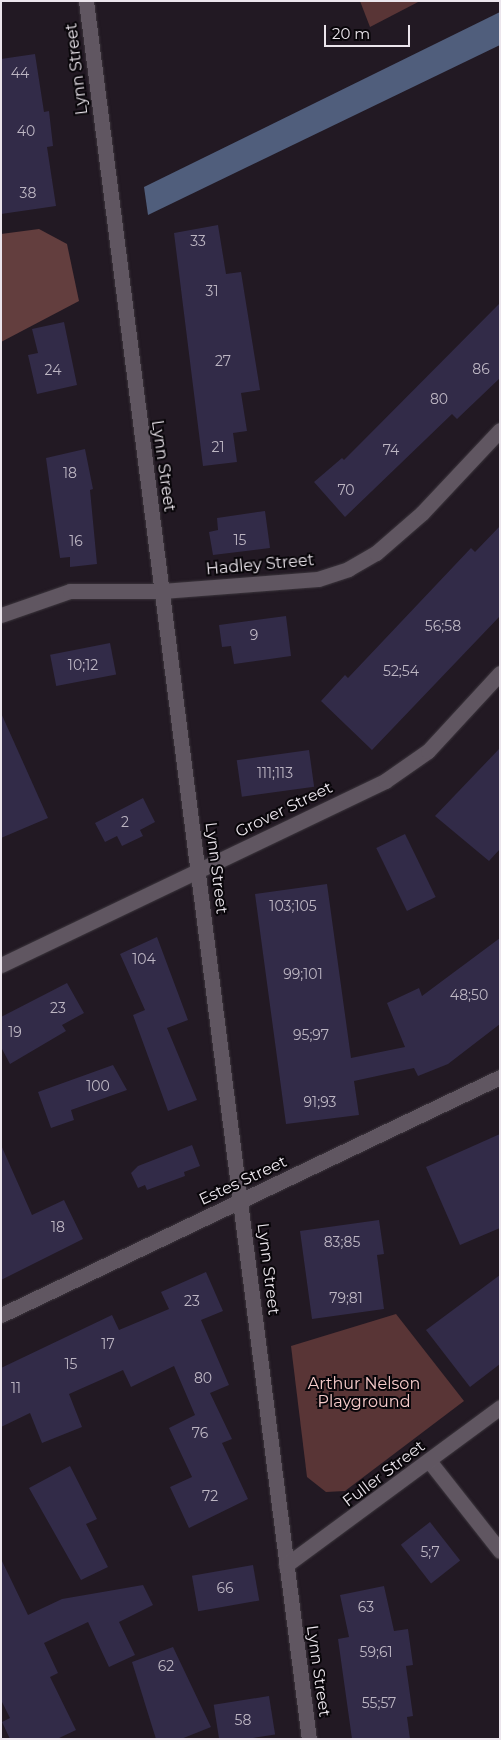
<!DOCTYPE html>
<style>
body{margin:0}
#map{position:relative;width:501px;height:1740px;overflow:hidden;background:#221923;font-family:Montserrat,sans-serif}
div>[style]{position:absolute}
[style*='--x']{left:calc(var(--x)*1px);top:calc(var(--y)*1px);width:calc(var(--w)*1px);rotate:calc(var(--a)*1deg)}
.green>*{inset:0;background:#593536}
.forest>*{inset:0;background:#633e3e}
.water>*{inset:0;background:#505e7c}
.building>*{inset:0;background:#322b48;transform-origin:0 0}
.roads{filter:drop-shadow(0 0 1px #3c363d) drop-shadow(0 0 1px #3c363d)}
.street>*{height:15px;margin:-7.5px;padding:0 7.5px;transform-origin:7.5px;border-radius:7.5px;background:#605661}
.secondary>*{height:15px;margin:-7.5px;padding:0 7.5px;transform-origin:7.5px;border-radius:7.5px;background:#605661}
span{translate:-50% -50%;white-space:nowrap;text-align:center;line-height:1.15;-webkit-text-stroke:4px #09060a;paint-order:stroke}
.number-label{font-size:14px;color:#bdb6c3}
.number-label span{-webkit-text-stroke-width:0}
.street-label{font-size:16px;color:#ebe5ec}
.park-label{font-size:16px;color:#f7cccb}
.frame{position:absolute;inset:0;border:2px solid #ebe5ec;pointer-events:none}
.scale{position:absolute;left:324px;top:25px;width:86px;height:22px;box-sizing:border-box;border:2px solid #ebe5ec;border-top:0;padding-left:6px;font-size:15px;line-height:18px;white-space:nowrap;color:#ebe5ec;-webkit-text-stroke:4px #09060a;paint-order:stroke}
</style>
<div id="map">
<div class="green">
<div style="clip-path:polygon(360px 1px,420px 1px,370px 27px)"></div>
<div style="clip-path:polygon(396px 1314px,464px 1401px,345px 1491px,326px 1492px,307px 1477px,291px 1346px)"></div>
</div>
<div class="forest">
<div style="clip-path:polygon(39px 229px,67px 244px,79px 301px,1px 342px,1px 234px)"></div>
</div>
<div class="water">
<div style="clip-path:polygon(500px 12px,500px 45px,148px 215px,144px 187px)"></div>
</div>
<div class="building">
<div style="clip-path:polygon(35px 54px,44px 112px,49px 111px,53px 146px,47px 147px,56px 206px,1px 214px,1px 59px)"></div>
<div style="clip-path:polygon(218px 225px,226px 274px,241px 272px,260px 390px,241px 393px,247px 431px,233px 433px,237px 462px,203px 466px,174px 233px)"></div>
<div style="clip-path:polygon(500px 303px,500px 378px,457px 419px,452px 414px,345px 517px,314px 482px,342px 458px,344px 460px)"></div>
<div style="clip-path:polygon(64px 322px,77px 385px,37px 394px,28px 355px,38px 353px,32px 329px)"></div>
<div style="clip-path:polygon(85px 449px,93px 489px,90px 490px,97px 564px,70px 567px,70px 557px,60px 558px,46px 458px)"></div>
<div style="clip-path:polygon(265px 511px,270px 548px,213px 555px,209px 532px,218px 530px,217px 518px)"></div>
<div style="clip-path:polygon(500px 526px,500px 616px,372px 750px,321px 701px,345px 675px,348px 678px,471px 548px,475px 552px)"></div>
<div style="clip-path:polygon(286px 616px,291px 656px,234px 664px,231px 646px,222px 647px,219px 625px)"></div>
<div style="left:110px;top:643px;width:32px;height:61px;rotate:79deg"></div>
<div style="clip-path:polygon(1px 713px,48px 818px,1px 838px)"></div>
<div style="clip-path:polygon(500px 748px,500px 849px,489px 861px,435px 816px)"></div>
<div style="left:309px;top:750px;width:37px;height:73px;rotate:82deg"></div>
<div style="clip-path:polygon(143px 798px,155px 822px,140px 830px,143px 836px,122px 846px,117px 836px,105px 842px,95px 823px)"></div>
<div style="left:405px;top:834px;width:70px;height:32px;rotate:64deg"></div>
<div style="clip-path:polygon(327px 884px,351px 1058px,405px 1047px,387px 1003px,419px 988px,422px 996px,500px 938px,500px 1024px,448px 1064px,418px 1076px,414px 1068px,354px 1081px,359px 1115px,286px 1124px,255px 894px)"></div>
<div style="clip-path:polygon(157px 937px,188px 1020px,167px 1028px,197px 1100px,168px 1111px,133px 1015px,145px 1010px,120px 954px)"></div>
<div style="clip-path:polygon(67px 983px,84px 1013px,62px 1025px,66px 1031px,10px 1064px,1px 1047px,1px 1017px)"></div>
<div style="clip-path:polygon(113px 1065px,127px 1090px,71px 1110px,74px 1120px,51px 1128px,38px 1092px)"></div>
<div style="clip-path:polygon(500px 1134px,500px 1228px,460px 1245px,426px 1167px)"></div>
<div style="clip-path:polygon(1px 1145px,32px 1215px,64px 1200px,83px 1239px,1px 1280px)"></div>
<div style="clip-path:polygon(192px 1145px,200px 1166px,184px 1172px,185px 1176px,147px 1190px,145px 1185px,138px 1188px,131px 1173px,138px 1166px)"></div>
<div style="clip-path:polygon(379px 1220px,384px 1254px,377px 1255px,384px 1309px,312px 1319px,300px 1231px)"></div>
<div style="clip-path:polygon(206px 1272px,223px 1311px,201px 1320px,229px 1385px,210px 1393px,232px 1439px,222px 1443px,248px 1499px,189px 1528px,170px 1487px,192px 1477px,169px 1428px,195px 1415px,174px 1366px,131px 1387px,123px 1370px,69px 1394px,82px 1427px,42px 1443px,30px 1413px,1px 1427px,1px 1368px,112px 1315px,119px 1330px,169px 1309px,161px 1292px)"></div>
<div style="clip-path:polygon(500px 1275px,500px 1364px,470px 1387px,426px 1330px)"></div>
<div style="clip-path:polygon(70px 1466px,97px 1519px,86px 1524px,108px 1567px,81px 1580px,29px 1488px)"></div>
<div style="left:430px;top:1522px;width:49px;height:37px;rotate:52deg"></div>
<div style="clip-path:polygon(1px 1559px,28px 1615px,62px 1599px,143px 1585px,153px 1605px,119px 1622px,135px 1655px,109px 1667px,88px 1622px,44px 1643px,58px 1673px,50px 1677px,76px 1730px,57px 1739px,10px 1739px,2px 1722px,10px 1718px,1px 1700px)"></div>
<div style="left:253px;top:1565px;width:36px;height:62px;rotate:80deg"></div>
<div style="clip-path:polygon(384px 1586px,394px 1631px,408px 1629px,413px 1665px,406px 1666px,413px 1716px,407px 1717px,410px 1739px,352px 1739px,338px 1639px,349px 1637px,340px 1595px)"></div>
<div style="clip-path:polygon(173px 1647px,211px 1727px,181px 1739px,156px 1739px,132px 1662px)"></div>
<div style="left:269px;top:1696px;width:39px;height:56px;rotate:81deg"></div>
</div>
<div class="roads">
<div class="street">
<div style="--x:1;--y:615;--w:73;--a:-19.2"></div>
<div style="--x:70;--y:591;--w:92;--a:0"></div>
<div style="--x:162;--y:591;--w:156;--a:-4.4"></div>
<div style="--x:318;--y:579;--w:32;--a:-18"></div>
<div style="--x:348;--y:569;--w:32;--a:-30"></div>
<div style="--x:376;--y:553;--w:61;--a:-41"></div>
<div style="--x:422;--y:513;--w:114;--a:-46.8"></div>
<div style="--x:1;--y:965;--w:426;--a:-25.6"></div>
<div style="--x:385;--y:781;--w:52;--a:-34.9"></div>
<div style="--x:428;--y:751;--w:106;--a:-47.3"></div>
<div style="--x:1;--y:1315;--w:553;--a:-25.5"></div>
<div style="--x:430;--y:1462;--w:113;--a:51.8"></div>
</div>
<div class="secondary">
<div style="--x:86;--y:1;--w:1752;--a:82.69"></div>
<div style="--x:286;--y:1565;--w:266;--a:-36.4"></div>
</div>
</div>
<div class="number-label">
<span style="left:20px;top:73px">44</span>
<span style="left:26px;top:131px">40</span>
<span style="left:28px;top:193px">38</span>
<span style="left:198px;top:241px">33</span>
<span style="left:212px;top:291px">31</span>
<span style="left:223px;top:361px">27</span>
<span style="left:481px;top:369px">86</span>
<span style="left:53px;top:370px">24</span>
<span style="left:439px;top:399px">80</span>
<span style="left:218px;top:447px">21</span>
<span style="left:391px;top:450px">74</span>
<span style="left:70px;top:473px">18</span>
<span style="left:346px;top:490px">70</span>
<span style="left:240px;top:540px">15</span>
<span style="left:76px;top:541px">16</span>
<span style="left:443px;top:626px">56;58</span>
<span style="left:254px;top:635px">9</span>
<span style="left:83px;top:665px">10;12</span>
<span style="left:401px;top:671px">52;54</span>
<span style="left:275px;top:773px">111;113</span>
<span style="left:125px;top:822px">2</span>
<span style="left:293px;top:906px">103;105</span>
<span style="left:144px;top:959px">104</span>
<span style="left:303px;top:974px">99;101</span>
<span style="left:469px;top:995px">48;50</span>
<span style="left:58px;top:1008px">23</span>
<span style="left:15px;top:1032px">19</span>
<span style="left:311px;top:1035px">95;97</span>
<span style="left:98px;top:1086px">100</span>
<span style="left:320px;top:1102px">91;93</span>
<span style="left:58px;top:1227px">18</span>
<span style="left:342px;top:1242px">83;85</span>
<span style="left:346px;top:1298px">79;81</span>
<span style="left:192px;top:1301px">23</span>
<span style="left:108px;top:1344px">17</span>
<span style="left:71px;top:1364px">15</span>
<span style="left:203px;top:1378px">80</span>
<span style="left:16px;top:1388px">11</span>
<span style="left:200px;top:1433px">76</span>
<span style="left:210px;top:1496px">72</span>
<span style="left:430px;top:1552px">5;7</span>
<span style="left:225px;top:1588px">66</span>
<span style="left:366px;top:1607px">63</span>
<span style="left:376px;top:1652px">59;61</span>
<span style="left:166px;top:1666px">62</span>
<span style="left:379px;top:1703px">55;57</span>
<span style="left:243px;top:1720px">58</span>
</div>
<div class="street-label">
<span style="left:77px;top:69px;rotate:-97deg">Lynn Street</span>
<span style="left:163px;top:466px;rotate:82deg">Lynn Street</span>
<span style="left:260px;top:565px;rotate:-5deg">Hadley Street</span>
<span style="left:284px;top:810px;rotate:-26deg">Grover Street</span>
<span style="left:216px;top:868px;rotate:83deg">Lynn Street</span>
<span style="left:243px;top:1181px;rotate:-25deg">Estes Street</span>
<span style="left:268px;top:1269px;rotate:83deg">Lynn Street</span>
<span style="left:384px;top:1474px;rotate:-37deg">Fuller Street</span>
<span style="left:318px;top:1671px;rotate:82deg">Lynn Street</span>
</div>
<div class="park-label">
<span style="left:364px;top:1393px">Arthur Nelson<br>Playground</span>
</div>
<div class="frame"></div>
<div class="scale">20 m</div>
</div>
